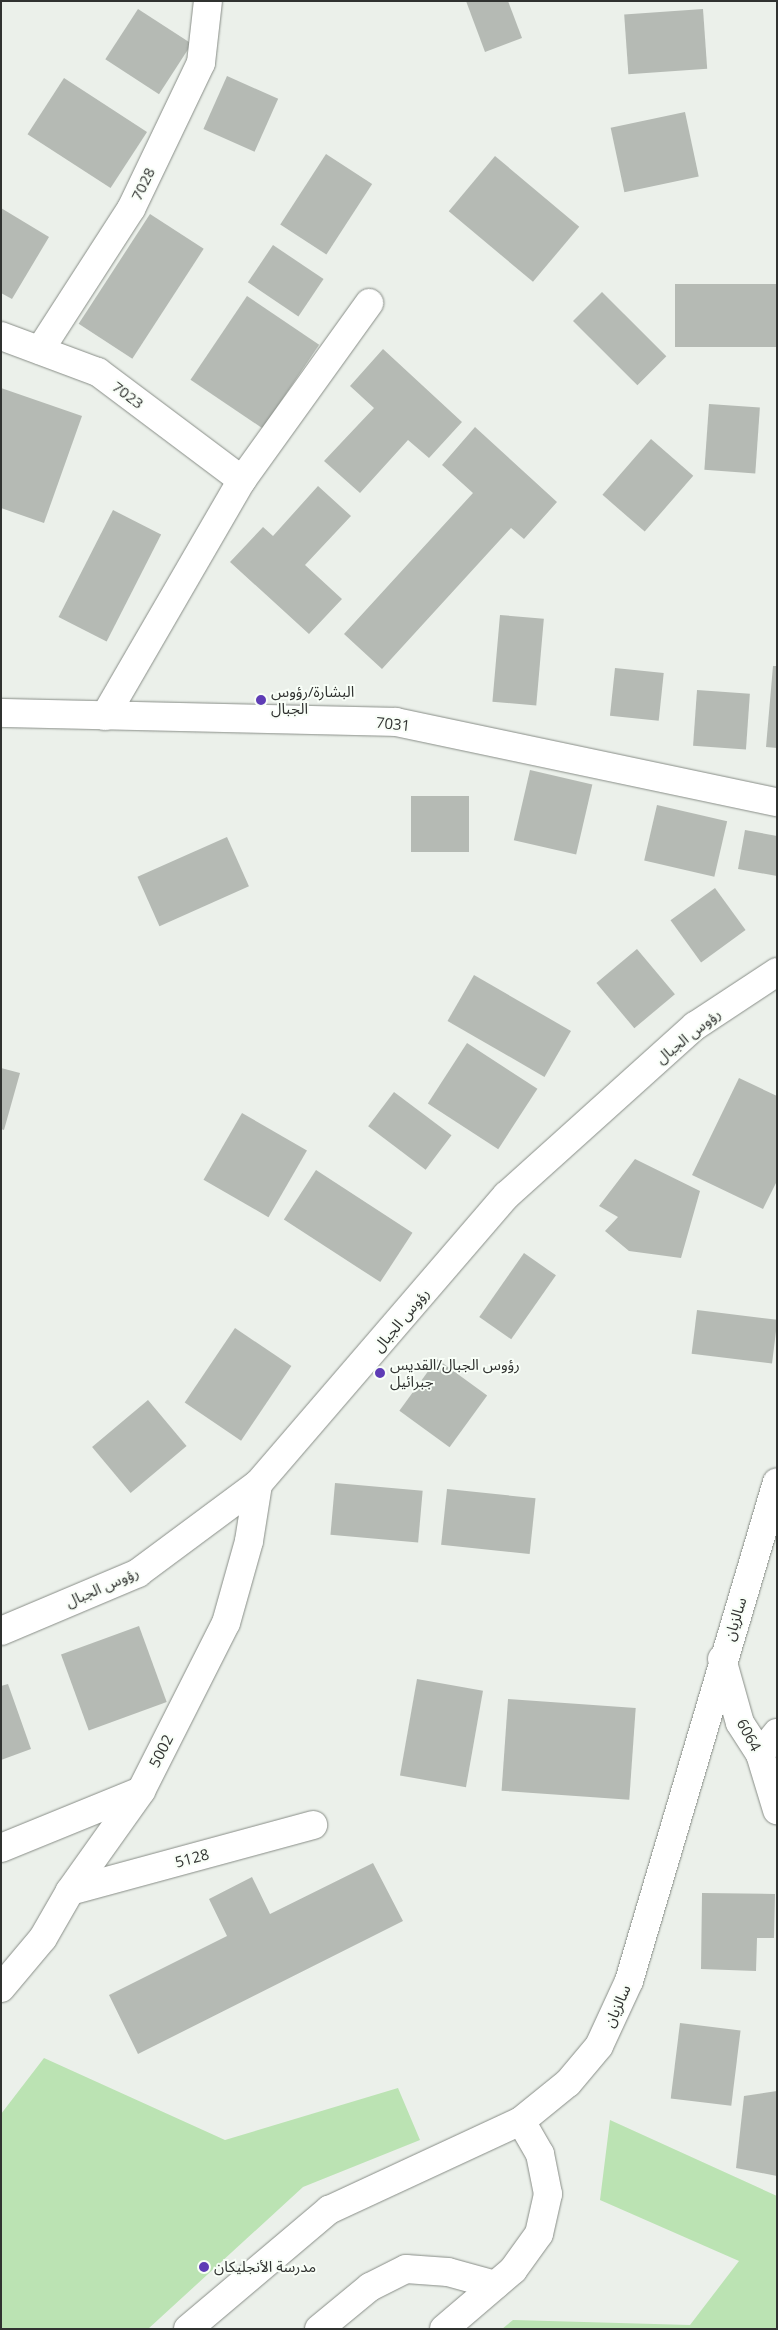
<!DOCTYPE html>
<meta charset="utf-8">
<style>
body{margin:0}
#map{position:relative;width:778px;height:2330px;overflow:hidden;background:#ebf0ea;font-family:"Open Sans","Noto Sans Arabic",sans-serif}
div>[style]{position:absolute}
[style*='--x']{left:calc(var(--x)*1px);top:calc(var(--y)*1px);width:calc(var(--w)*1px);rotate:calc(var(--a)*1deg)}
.green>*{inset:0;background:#bbe3b3}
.building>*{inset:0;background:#b5bab4;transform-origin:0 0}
.roads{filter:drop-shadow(0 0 1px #888d87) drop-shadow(0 0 1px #888d87)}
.minor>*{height:28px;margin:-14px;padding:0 14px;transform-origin:14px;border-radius:14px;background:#fff}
.dots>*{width:14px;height:14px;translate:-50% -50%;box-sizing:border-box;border:2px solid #f8fef7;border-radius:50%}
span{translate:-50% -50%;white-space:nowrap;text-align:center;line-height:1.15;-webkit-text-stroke:4px #f8fef7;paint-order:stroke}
.street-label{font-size:15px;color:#303230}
.poi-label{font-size:15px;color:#303230}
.left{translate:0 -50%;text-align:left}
.frame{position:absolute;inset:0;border:2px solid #303230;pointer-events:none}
</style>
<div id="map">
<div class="green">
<div style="clip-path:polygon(44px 2058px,225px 2140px,398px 2088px,420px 2140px,303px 2187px,148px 2329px,1px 2329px,1px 2114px)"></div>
<div style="clip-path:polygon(610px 2120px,777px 2196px,777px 2329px,502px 2329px,513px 2320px,690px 2325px,739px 2261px,600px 2200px)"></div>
</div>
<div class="building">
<div style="clip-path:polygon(466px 1px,508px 1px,522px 38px,485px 52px)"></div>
<div style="left:138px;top:9px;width:64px;height:60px;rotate:33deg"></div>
<div style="left:703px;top:9px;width:60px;height:79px;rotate:86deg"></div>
<div style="left:227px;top:76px;width:56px;height:58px;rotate:24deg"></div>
<div style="left:64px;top:78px;width:99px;height:67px;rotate:33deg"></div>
<div style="left:685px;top:112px;width:66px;height:76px;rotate:78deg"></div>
<div style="left:326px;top:154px;width:55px;height:84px;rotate:33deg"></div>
<div style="left:495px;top:156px;width:110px;height:72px;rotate:40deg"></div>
<div style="clip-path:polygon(1px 208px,49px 237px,12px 299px,1px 293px)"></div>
<div style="left:150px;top:214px;width:64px;height:131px;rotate:33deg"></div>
<div style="left:273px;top:245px;width:61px;height:45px;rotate:34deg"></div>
<div style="left:777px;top:284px;width:63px;height:102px;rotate:90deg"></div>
<div style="left:602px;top:292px;width:91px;height:41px;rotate:45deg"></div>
<div style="left:247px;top:296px;width:87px;height:101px;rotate:34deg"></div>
<div style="clip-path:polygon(383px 349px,462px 422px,429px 458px,408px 440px,360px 493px,324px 461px,374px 408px,350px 386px)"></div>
<div style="clip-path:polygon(1px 388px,82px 416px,44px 523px,1px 508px)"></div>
<div style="left:709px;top:404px;width:51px;height:66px;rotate:4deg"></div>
<div style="clip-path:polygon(475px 427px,557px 502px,524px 539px,511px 528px,382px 669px,344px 634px,473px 493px,442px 465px)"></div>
<div style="left:651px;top:439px;width:56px;height:74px;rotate:41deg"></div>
<div style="clip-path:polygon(318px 486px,351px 516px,305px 565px,342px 599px,309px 634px,230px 562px,263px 527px,273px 536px)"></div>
<div style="left:113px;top:510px;width:54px;height:120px;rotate:27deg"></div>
<div style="left:500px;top:615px;width:44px;height:87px;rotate:5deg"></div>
<div style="clip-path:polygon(773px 666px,777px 666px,777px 748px,766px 747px)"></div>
<div style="left:615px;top:668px;width:49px;height:48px;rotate:6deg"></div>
<div style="left:697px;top:690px;width:53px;height:56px;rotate:4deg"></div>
<div style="left:530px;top:770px;width:64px;height:72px;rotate:13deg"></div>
<div style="left:411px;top:796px;width:58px;height:56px"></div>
<div style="left:657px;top:805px;width:72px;height:57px;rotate:13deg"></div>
<div style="clip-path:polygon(745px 830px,777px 836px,777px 876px,738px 869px)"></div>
<div style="left:227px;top:837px;width:54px;height:98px;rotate:66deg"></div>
<div style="left:715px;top:888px;width:52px;height:55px;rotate:54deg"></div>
<div style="left:637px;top:949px;width:59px;height:53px;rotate:50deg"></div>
<div style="left:474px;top:975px;width:112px;height:53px;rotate:30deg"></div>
<div style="left:467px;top:1043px;width:84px;height:72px;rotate:33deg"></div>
<div style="clip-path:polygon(1px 1068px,20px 1073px,4px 1130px,1px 1129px)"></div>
<div style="clip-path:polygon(739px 1078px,777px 1096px,777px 1181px,763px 1209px,692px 1175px)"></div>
<div style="left:394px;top:1092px;width:72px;height:43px;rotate:37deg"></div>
<div style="left:242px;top:1113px;width:75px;height:77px;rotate:30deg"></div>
<div style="clip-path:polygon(635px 1159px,700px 1191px,681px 1258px,629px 1251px,605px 1231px,618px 1217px,599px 1206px)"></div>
<div style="left:316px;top:1170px;width:115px;height:59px;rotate:33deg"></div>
<div style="left:524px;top:1253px;width:39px;height:78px;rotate:35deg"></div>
<div style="left:697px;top:1310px;width:81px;height:44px;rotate:7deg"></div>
<div style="left:235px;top:1328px;width:68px;height:90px;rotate:34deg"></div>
<div style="left:437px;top:1359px;width:62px;height:64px;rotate:36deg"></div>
<div style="left:148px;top:1400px;width:60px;height:73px;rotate:50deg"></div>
<div style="left:335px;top:1483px;width:88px;height:52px;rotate:5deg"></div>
<div style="left:447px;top:1489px;width:89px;height:56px;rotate:6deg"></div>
<div style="left:139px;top:1626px;width:81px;height:83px;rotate:70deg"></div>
<div style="left:417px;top:1679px;width:67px;height:98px;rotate:10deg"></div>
<div style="clip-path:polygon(8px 1684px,31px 1749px,1px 1760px,1px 1686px)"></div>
<div style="left:508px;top:1699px;width:128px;height:92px;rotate:4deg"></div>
<div style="clip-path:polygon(373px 1863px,403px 1921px,138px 2054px,109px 1995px,227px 1936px,209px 1899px,252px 1877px,270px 1914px)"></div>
<div style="clip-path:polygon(702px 1893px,775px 1894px,774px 1938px,757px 1938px,756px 1971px,701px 1969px)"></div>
<div style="left:680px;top:2023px;width:61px;height:76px;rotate:7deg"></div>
<div style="clip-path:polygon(777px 2091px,777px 2176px,736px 2168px,744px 2096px)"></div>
</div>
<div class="roads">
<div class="minor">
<div style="--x:1;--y:336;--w:103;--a:20.4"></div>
<div style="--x:98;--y:372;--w:180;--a:36.9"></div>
<div style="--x:40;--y:350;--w:168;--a:-57.2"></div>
<div style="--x:131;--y:209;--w:162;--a:-64.4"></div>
<div style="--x:201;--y:63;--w:62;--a:-83.6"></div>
<div style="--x:1;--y:713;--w:395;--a:1.3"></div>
<div style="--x:396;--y:722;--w:389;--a:11.9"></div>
<div style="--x:105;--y:716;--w:273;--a:-59.9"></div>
<div style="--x:242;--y:480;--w:218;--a:-54.3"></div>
<div style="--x:1;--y:1631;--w:149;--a:-22.9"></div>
<div style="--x:138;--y:1573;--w:149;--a:-36.6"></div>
<div style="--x:258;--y:1484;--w:381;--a:-49.3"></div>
<div style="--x:507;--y:1195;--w:253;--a:-42"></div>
<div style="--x:695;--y:1026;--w:98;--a:-33.4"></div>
<div style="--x:722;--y:1659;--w:66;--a:74.3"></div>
<div style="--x:740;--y:1723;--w:37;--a:57"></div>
<div style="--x:760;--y:1754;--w:59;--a:73.1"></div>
<div style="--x:760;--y:1754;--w:27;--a:-51"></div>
<div style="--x:1;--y:1848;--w:151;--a:-22.2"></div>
<div style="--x:70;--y:1891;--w:252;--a:-15.2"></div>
<div style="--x:1;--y:1988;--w:65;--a:-50"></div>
<div style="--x:43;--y:1938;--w:54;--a:-60.1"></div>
<div style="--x:70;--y:1891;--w:123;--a:-54.6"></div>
<div style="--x:141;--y:1791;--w:188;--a:-63.2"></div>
<div style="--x:226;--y:1623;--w:85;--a:-74.3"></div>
<div style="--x:249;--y:1541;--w:58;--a:-81"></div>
<div style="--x:188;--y:2329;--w:185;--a:-40.2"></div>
<div style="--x:329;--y:2210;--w:212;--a:-24.9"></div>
<div style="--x:521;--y:2121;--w:60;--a:-39"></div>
<div style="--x:568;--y:2083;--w:48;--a:-50"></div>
<div style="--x:599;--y:2046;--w:72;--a:-65.2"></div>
<div style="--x:629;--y:1981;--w:520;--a:-73.48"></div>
<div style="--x:319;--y:2329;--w:66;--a:-39.5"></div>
<div style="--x:370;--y:2287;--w:40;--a:-26.6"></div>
<div style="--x:406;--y:2269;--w:42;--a:4.1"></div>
<div style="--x:448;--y:2272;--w:49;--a:15.5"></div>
<div style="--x:444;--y:2329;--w:91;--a:-40.5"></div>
<div style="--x:513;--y:2270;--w:44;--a:-54.2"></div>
<div style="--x:539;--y:2234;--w:41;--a:-77.3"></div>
<div style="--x:548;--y:2194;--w:41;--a:-101.3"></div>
<div style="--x:540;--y:2154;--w:38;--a:-120"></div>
</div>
</div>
<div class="dots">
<div style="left:261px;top:700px;background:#5e3cb5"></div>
<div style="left:380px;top:1373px;background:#5e3cb5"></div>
<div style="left:204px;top:2267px;background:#5e3cb5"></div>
</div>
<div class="street-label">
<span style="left:143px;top:184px;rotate:-64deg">7028</span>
<span style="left:128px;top:395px;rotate:37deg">7023</span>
<span style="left:393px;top:724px;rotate:6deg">7031</span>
<span style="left:688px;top:1036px;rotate:-39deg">رؤوس الجبال</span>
<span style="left:401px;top:1320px;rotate:-50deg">رؤوس الجبال</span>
<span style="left:102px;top:1587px;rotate:-24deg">رؤوس الجبال</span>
<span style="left:735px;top:1619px;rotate:-73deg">سالزيان</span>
<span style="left:749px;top:1735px;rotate:62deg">6064</span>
<span style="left:161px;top:1751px;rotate:-63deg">5002</span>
<span style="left:192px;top:1858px;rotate:-15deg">5128</span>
<span style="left:617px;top:2006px;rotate:-66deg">سالزيان</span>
</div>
<div class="poi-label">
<span class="left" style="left:271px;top:700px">البشارة/رؤوس<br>الجبال</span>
<span class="left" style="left:390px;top:1373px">رؤوس الجبال/القديس<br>جبرائيل</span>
<span class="left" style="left:214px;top:2267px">مدرسة الأنجليكان</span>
</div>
<div class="frame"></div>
</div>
